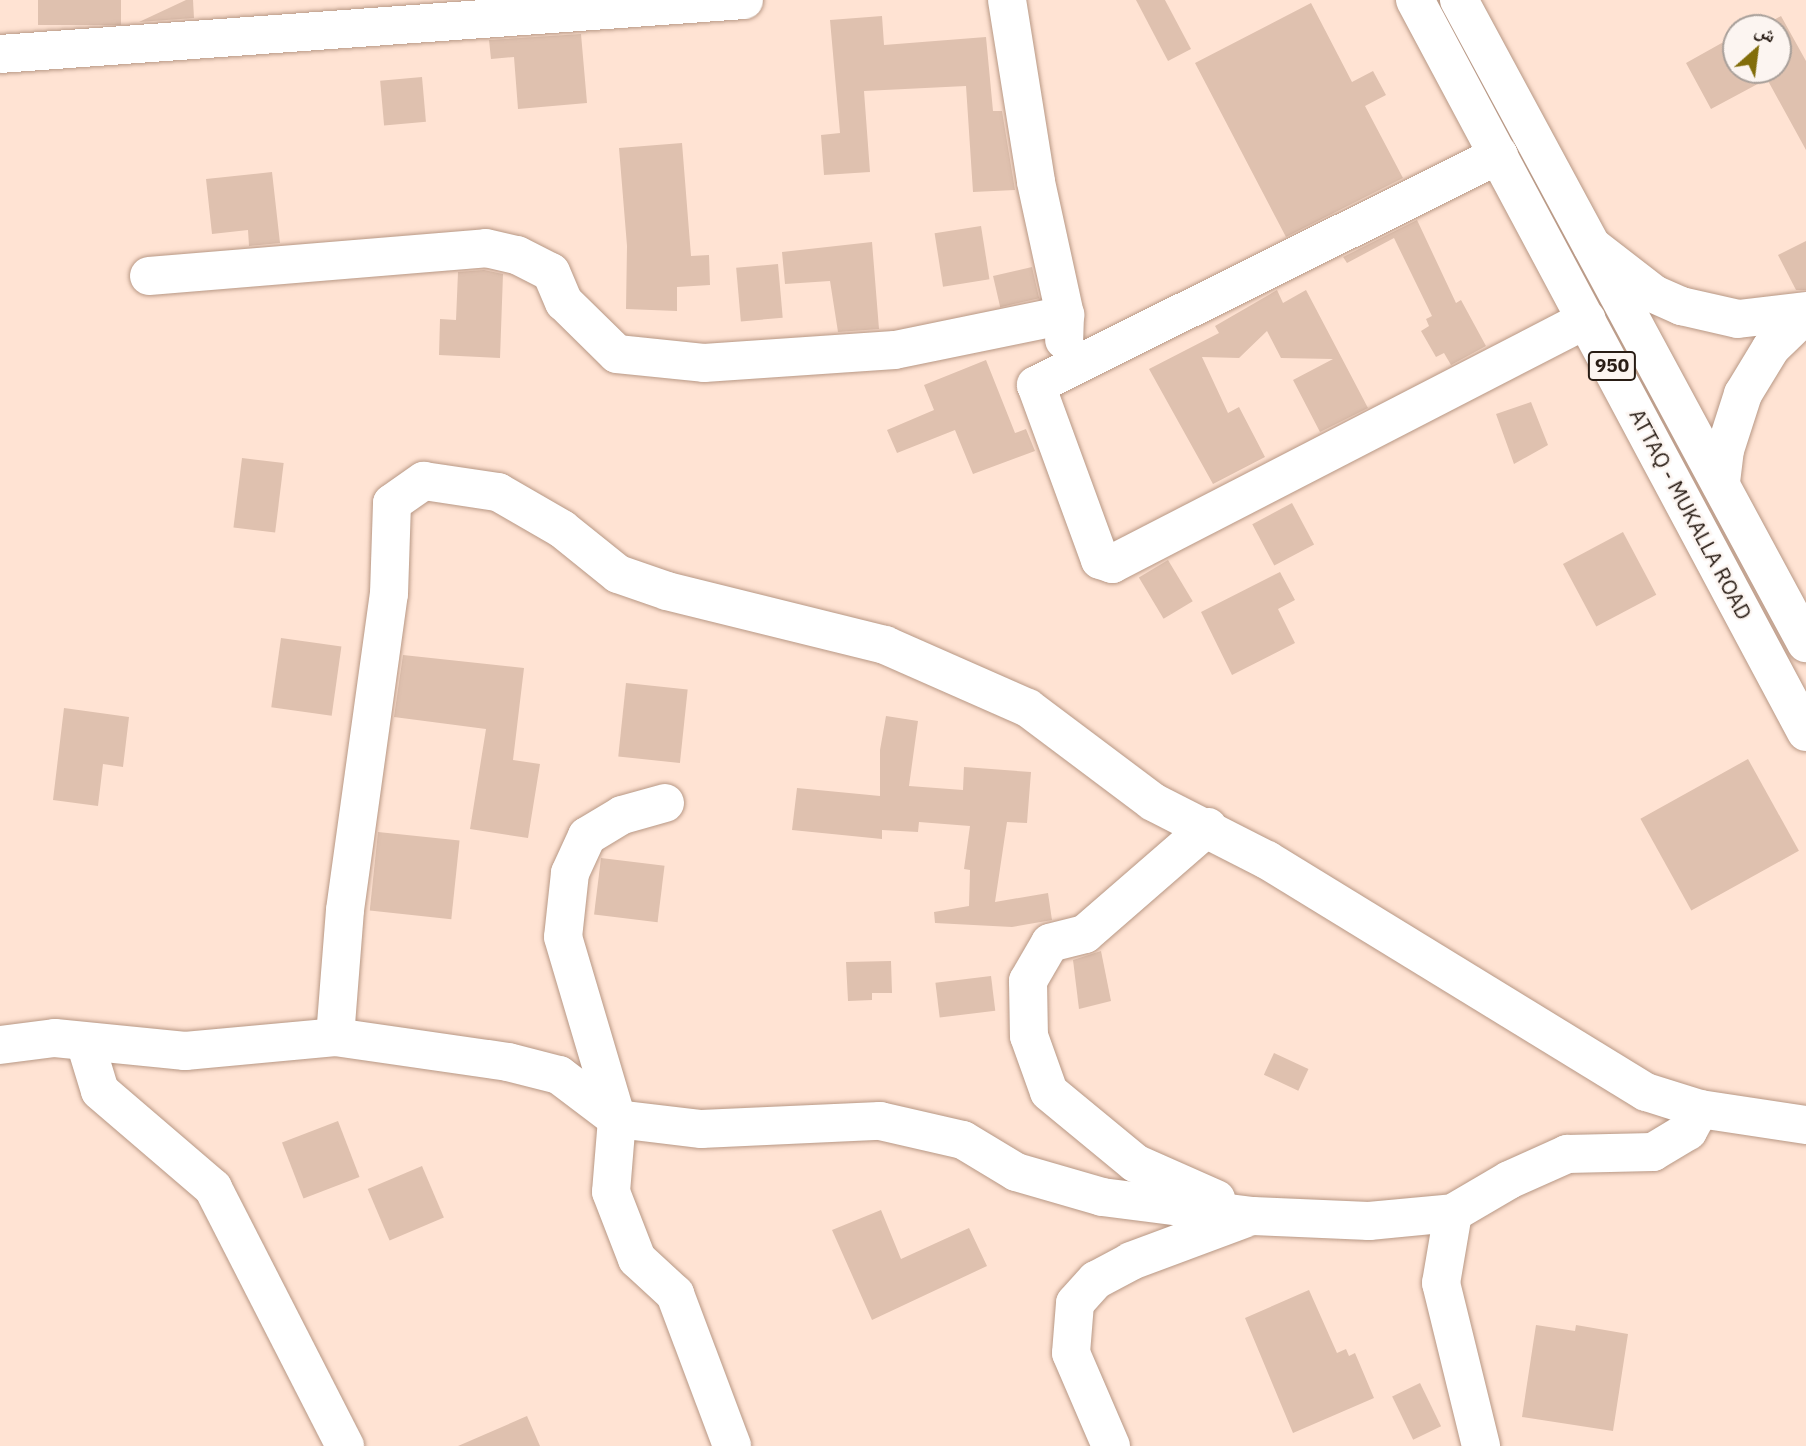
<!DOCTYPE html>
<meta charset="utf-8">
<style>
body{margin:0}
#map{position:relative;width:1806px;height:1446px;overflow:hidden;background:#ffe3d3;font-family:"IBM Plex Sans","Noto Naskh Arabic",sans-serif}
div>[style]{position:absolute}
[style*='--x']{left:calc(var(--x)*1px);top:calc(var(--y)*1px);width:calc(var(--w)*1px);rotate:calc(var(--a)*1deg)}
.building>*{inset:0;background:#dfc1af;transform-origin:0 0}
.roads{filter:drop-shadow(0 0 2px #b89885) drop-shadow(0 0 2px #b89885)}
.minor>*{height:38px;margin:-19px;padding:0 19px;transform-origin:19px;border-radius:19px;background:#fff}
.major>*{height:38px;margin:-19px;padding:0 19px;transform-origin:19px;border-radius:19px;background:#fff}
span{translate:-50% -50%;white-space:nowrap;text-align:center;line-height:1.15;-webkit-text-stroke:5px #fcf5f1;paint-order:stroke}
.shield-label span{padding:2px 5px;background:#fcf5f1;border:2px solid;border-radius:5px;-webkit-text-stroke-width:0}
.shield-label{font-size:19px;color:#291d15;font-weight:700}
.street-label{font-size:21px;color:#291d15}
.north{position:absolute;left:1722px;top:14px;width:70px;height:70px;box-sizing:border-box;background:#fcf5f1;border:2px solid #a89f99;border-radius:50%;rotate:28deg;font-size:19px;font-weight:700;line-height:28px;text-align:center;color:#291d15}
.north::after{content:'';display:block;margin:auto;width:24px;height:32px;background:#826d0a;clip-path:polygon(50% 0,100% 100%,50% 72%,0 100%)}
</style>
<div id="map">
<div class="building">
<div style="left:38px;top:0;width:83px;height:25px"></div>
<div style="clip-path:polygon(186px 0,193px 0,194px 18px,139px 22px)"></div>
<div style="clip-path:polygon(1136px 0,1165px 0,1191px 49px,1168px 61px)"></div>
<div style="clip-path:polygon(1311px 3px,1352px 82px,1373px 71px,1386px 95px,1365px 106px,1403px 178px,1286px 237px,1195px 63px)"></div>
<div style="clip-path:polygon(882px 16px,884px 45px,986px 37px,993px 111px,1002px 111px,1015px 190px,973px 192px,966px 86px,864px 91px,870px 172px,824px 175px,821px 135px,840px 133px,830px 20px)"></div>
<div style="clip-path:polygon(1781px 16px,1806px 61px,1806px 150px,1767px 79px,1711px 109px,1686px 63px,1736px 35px,1736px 70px,1778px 70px,1778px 28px,1759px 28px)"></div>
<div style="clip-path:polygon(581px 34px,587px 103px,518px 109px,514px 57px,491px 59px,489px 40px)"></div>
<div style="left:422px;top:77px;width:45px;height:42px;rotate:85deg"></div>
<div style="clip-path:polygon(682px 143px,691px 256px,709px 255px,710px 285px,677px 287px,677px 311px,626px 309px,627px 246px,619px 148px)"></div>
<div style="clip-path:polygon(272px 172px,280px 243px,249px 246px,248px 230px,212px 234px,206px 179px)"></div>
<div style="clip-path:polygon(1417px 220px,1456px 303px,1461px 300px,1486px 346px,1451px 365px,1444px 353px,1436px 357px,1421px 331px,1429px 326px,1426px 319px,1432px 316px,1394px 238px,1347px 263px,1343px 257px)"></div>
<div style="left:981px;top:226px;width:54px;height:47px;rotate:81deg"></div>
<div style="clip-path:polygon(1806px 241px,1806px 290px,1796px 290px,1778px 255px)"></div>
<div style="clip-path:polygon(872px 242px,879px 329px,838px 332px,830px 281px,785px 284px,782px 252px)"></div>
<div style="left:778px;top:264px;width:54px;height:42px;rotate:85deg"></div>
<div style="left:1032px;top:267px;width:32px;height:40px;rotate:77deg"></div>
<div style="clip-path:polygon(484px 270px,503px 274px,500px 358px,439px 355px,440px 319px,456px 320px,458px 272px)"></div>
<div style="clip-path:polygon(1277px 290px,1283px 303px,1306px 290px,1368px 408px,1320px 432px,1293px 380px,1333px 359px,1281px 358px,1267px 331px,1239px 358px,1202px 357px,1228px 413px,1239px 407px,1265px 457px,1213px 484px,1149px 369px,1219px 333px,1215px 326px)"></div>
<div style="clip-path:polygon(986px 360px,1015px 433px,1026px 429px,1035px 451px,973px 474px,955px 430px,897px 453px,887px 430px,934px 410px,924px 385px)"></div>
<div style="clip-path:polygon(1531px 402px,1548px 445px,1514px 464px,1496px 414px)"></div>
<div style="left:242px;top:458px;width:42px;height:70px;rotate:7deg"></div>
<div style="left:1292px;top:503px;width:47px;height:45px;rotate:62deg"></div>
<div style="left:1623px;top:532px;width:71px;height:68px;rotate:62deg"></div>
<div style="left:1168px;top:560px;width:48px;height:34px;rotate:59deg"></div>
<div style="clip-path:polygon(1280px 572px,1295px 600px,1278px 609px,1295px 643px,1232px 675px,1201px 612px)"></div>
<div style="left:281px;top:638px;width:61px;height:70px;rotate:8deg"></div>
<div style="clip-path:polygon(403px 655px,524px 668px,513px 760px,540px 764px,528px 838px,470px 829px,486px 729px,394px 717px)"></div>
<div style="left:626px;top:683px;width:62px;height:74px;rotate:6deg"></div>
<div style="clip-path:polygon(64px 708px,129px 717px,123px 767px,103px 764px,98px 806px,53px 800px)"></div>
<div style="clip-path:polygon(886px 716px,918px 721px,909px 786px,963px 790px,964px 767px,1031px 772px,1027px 823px,1007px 822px,995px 902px,1048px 893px,1052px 920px,1012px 927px,935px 923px,934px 912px,969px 906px,970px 870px,964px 869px,970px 826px,919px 822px,918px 832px,882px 830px,882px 839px,792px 830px,797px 788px,880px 796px,880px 750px)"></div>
<div style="left:1748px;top:759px;width:105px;height:123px;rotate:61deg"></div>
<div style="left:378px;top:832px;width:82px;height:79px;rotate:6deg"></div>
<div style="left:601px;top:858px;width:64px;height:57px;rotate:7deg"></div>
<div style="clip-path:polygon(1101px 951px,1111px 1001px,1079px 1009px,1073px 960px)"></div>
<div style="clip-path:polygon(891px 961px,892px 993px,872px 993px,872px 1000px,848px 1001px,846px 962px)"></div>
<div style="left:991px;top:976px;width:35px;height:56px;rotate:83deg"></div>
<div style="left:1274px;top:1053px;width:38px;height:24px;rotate:25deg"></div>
<div style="left:338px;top:1121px;width:60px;height:60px;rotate:69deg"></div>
<div style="left:422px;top:1166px;width:56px;height:59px;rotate:67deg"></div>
<div style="clip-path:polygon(881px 1210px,901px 1259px,969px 1228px,987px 1266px,872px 1320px,832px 1230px)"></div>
<div style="clip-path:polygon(1309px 1290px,1337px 1353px,1346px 1349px,1349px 1356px,1355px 1353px,1374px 1398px,1293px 1433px,1245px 1318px)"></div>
<div style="clip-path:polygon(1536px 1325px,1575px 1331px,1576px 1325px,1628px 1334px,1613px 1431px,1522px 1417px)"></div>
<div style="left:1420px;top:1383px;width:48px;height:31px;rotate:64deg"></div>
<div style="clip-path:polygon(527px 1416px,540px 1446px,458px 1446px)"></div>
</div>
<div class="roads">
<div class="minor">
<div style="--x:1007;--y:0;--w:184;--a:80.9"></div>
<div style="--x:1036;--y:182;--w:136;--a:77.7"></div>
<div style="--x:1065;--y:315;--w:25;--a:92"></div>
<div style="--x:0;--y:54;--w:746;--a:-4.15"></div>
<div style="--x:1499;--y:155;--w:517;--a:153.58"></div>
<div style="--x:1036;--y:385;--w:186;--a:69.9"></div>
<div style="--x:1100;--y:560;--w:13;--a:18"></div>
<div style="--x:1112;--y:564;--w:534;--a:-27.28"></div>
<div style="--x:1592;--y:246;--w:78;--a:37.7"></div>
<div style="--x:1654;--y:294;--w:30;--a:24"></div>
<div style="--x:1681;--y:306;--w:58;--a:12.8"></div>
<div style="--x:1738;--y:319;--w:68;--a:-6.7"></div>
<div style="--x:149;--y:276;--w:338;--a:-4.7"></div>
<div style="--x:486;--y:248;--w:32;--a:13"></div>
<div style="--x:517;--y:255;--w:38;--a:27"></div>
<div style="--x:551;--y:272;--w:33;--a:67"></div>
<div style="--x:564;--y:302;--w:74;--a:44.5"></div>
<div style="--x:617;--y:354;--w:87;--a:5.9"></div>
<div style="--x:704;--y:363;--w:191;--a:-3.9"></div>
<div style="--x:895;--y:350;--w:174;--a:-11.6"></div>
<div style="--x:1721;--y:482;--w:32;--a:-83"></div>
<div style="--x:1725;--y:450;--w:59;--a:-72.2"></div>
<div style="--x:1743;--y:394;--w:54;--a:-58.7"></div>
<div style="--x:1771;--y:348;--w:49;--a:-44.2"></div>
<div style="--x:665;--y:803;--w:45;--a:164.4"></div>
<div style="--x:622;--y:815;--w:41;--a:149"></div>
<div style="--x:587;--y:836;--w:41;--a:114.7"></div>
<div style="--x:570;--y:873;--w:64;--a:96.2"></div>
<div style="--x:563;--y:937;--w:190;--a:73.5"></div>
<div style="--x:617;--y:1119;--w:73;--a:94.7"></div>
<div style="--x:611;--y:1192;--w:72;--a:68.8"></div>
<div style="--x:637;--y:1259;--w:52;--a:42.6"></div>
<div style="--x:675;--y:1294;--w:162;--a:69.4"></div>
<div style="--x:1208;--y:827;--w:163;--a:139"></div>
<div style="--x:1085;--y:934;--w:36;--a:166"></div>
<div style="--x:1050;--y:943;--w:44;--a:120.1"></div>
<div style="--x:1028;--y:981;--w:55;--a:89"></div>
<div style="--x:1029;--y:1036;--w:59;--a:70.3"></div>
<div style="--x:1049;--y:1092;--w:112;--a:39.5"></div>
<div style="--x:1135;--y:1163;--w:89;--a:24"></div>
<div style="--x:335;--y:1037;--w:127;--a:-85.5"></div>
<div style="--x:345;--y:910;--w:319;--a:-82.1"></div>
<div style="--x:389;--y:594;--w:91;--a:-88.1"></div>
<div style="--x:392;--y:503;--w:39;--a:-35"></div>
<div style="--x:424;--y:481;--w:75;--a:8.5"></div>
<div style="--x:498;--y:492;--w:74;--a:30"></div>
<div style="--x:562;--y:529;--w:72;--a:38.8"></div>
<div style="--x:618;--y:574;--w:52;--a:19.1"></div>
<div style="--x:667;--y:591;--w:225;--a:13.9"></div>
<div style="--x:885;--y:645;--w:156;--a:23.8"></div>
<div style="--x:1028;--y:708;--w:156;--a:36.9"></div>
<div style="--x:1153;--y:802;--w:128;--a:27"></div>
<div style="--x:1267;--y:860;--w:444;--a:31.5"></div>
<div style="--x:1646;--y:1092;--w:57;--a:17.5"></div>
<div style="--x:1700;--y:1109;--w:107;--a:8.6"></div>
<div style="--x:85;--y:1042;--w:51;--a:73"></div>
<div style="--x:100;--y:1091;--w:149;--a:40.6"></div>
<div style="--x:213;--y:1188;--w:290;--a:62.9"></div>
<div style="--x:0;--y:1045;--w:55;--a:-7.3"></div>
<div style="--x:55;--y:1038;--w:131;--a:5.7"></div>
<div style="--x:185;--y:1051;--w:151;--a:-5.3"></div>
<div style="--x:335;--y:1037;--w:175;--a:8.2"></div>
<div style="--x:508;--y:1062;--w:53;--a:14.3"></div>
<div style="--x:559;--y:1075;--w:73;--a:37.2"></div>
<div style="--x:617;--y:1119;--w:85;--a:6.8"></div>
<div style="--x:701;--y:1129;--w:179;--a:-2.6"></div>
<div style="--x:880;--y:1121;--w:85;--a:12.9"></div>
<div style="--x:963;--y:1140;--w:62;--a:31.1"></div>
<div style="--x:1016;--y:1172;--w:90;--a:16.2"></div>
<div style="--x:1102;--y:1197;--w:152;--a:7.2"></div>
<div style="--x:1253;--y:1216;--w:116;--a:2.5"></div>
<div style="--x:1369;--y:1221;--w:84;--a:-5.4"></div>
<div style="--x:1453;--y:1213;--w:65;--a:-30.5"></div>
<div style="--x:1509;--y:1180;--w:64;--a:-24.1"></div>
<div style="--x:1567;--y:1154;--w:86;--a:-1.3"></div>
<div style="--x:1653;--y:1152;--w:41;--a:-31"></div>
<div style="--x:1688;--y:1131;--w:25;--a:-61"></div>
<div style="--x:1453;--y:1213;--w:71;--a:99.7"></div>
<div style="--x:1441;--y:1283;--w:168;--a:76.2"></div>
<div style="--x:1111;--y:1446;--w:101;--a:-113.3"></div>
<div style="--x:1071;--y:1353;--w:50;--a:-85.4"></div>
<div style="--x:1075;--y:1303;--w:31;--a:-48"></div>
<div style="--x:1096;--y:1280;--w:40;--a:-28"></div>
<div style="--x:1131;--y:1261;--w:121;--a:-20.4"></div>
</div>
<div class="major">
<div style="--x:1415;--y:0;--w:830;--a:61.89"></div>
<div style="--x:1459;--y:0;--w:731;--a:61.65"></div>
</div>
</div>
<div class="shield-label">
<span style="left:1612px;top:366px">950</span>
</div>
<div class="street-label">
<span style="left:1691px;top:514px;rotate:62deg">ATTAQ - MUKALLA ROAD</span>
</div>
<div class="north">ش</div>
</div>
